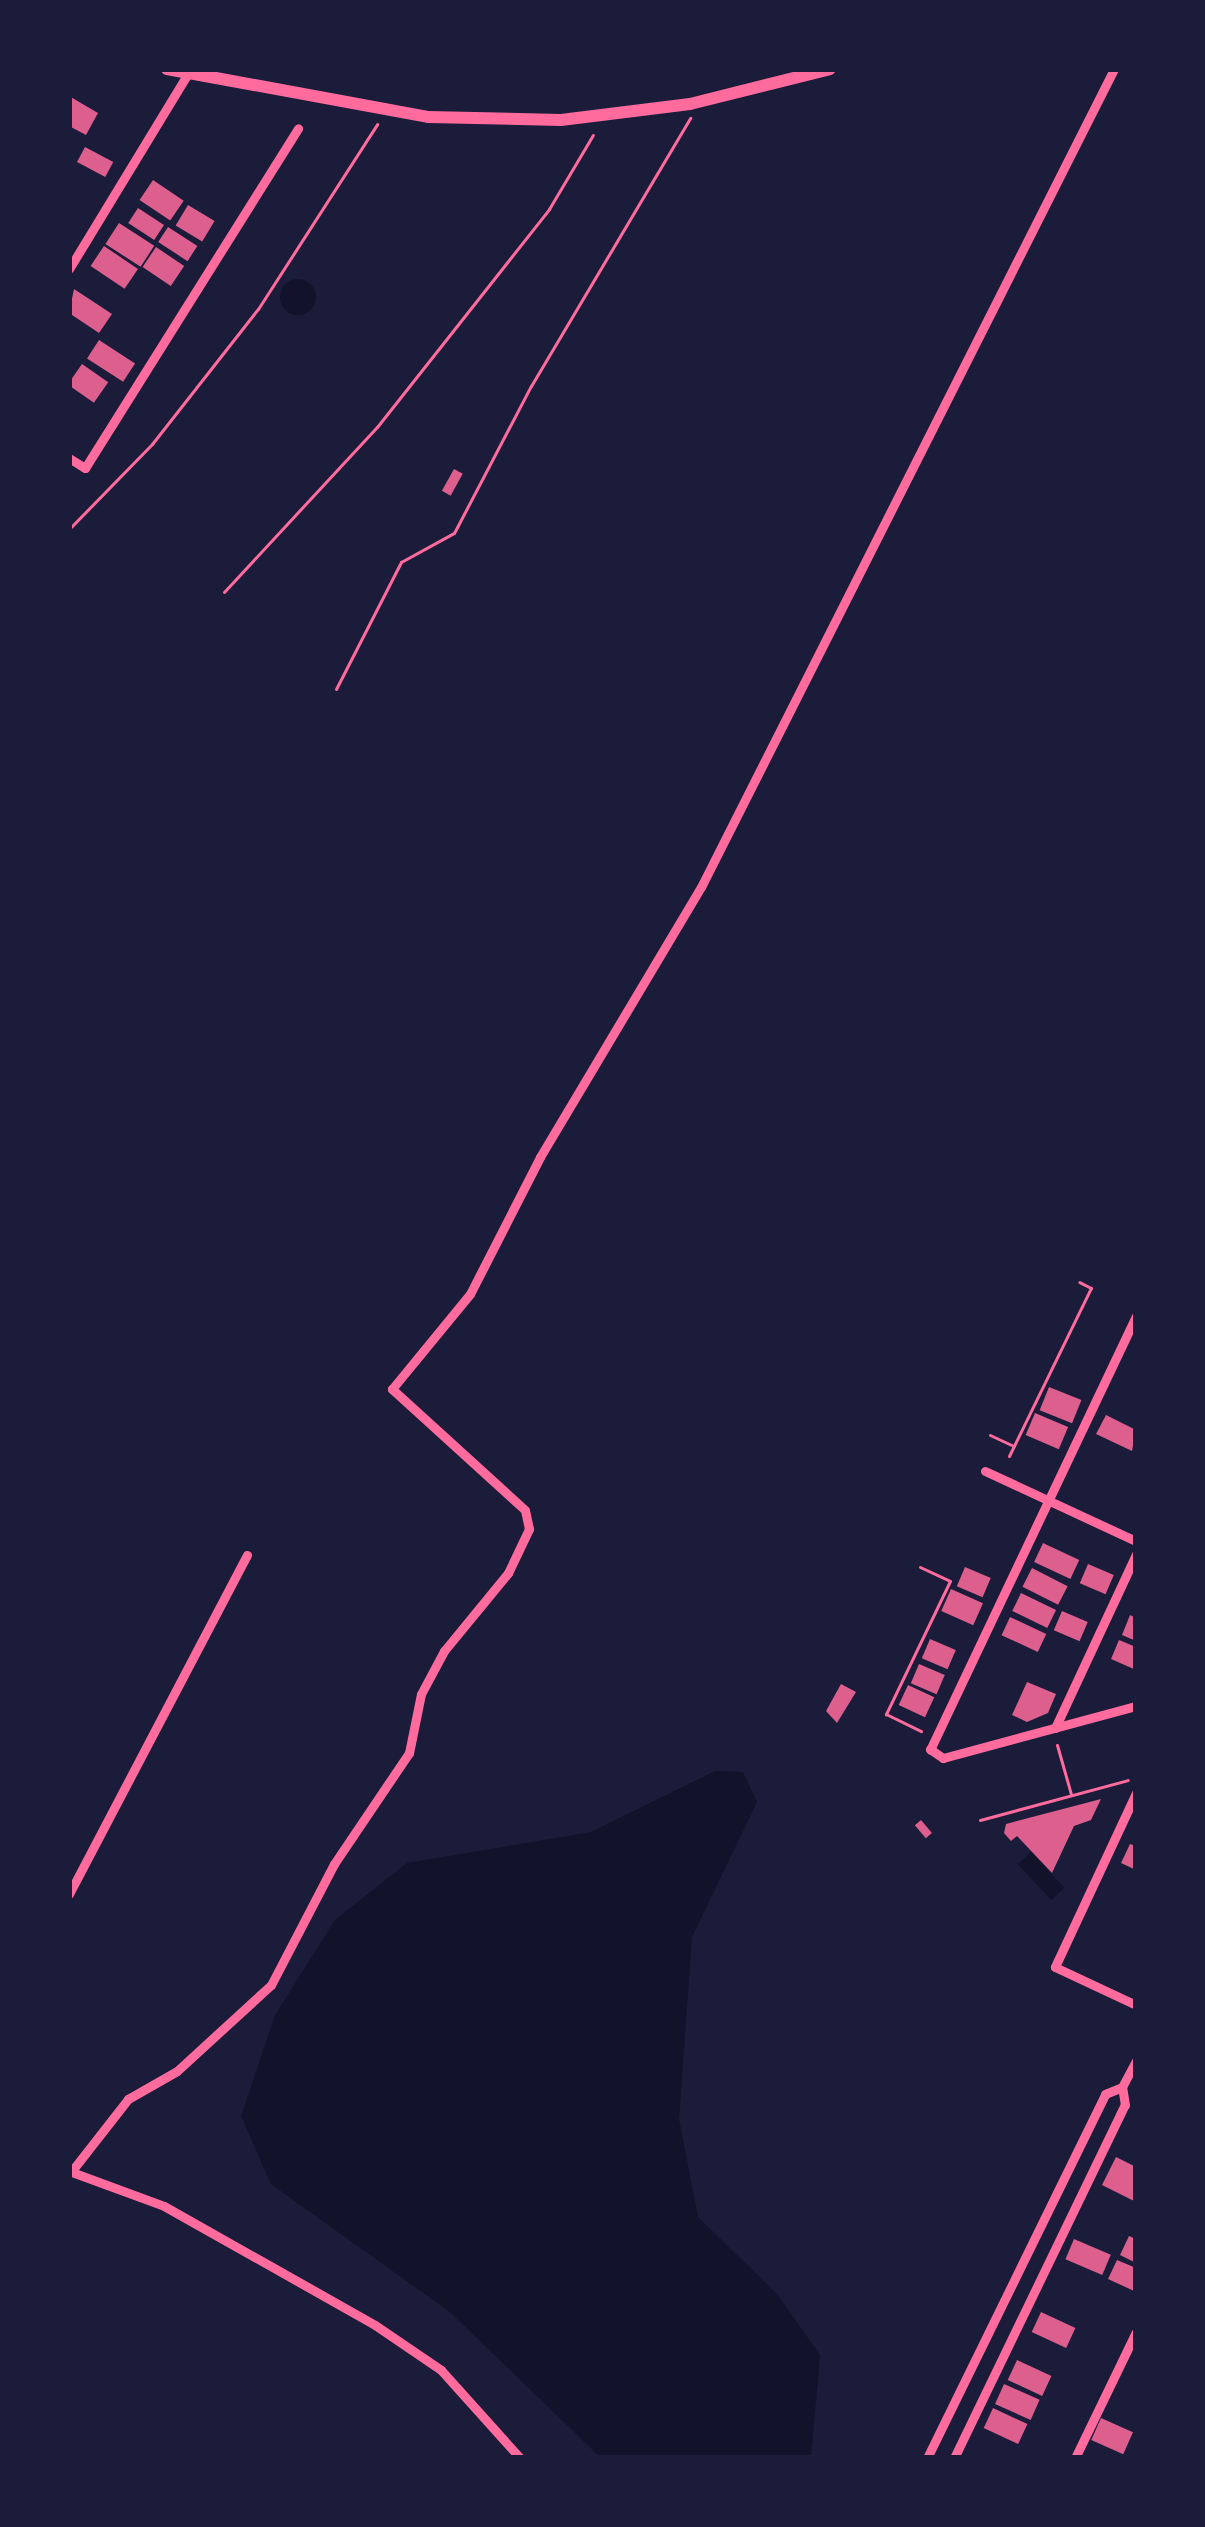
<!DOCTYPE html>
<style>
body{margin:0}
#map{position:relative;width:1205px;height:2527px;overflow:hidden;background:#1b1b3a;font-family:Raleway,sans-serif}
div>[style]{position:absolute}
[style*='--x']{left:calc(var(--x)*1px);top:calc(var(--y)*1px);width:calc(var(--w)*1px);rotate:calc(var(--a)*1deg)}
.water>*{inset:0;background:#12122b;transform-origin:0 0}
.round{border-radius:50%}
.building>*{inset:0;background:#dd5f8e;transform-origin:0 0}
.path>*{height:3px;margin:-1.5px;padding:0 1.5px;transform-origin:1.5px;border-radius:1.5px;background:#ff6b9d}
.minor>*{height:9px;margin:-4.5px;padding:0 4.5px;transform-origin:4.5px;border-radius:4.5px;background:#ff6b9d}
.tertiary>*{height:12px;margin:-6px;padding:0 6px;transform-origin:6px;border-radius:6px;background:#ff6b9d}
span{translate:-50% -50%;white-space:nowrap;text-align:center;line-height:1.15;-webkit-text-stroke:12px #1b1b3a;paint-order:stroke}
.frame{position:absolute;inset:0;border:72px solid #1b1b3a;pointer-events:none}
</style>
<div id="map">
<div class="water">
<div class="round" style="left:280px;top:279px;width:36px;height:36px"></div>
<div style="clip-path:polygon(715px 1771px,743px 1772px,757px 1802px,692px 1937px,679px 2119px,698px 2217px,777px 2294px,820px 2355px,811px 2458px,601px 2458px,450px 2312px,271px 2184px,241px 2116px,275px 2015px,335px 1920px,407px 1863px,591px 1832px)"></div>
<div style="left:1031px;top:1852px;width:49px;height:18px;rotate:47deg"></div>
</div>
<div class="building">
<div style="clip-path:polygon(69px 96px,98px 113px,86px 135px,69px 126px)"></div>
<div style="left:85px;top:147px;width:32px;height:17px;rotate:28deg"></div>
<div style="left:153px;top:180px;width:37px;height:24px;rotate:34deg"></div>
<div style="left:188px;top:205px;width:31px;height:24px;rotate:31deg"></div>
<div style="left:138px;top:208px;width:31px;height:18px;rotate:33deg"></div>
<div style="left:119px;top:223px;width:42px;height:25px;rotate:33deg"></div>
<div style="left:168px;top:227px;width:35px;height:18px;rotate:33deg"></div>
<div style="left:104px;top:246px;width:41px;height:24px;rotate:34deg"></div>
<div style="left:156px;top:247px;width:34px;height:24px;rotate:34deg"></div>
<div style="clip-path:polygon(74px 289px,112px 314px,99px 333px,69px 313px)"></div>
<div style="left:99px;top:340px;width:43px;height:22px;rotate:33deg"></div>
<div style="left:82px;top:364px;width:32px;height:25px;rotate:35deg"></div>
<div style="left:454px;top:469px;width:10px;height:25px;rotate:29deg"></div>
<div style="left:1049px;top:1387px;width:35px;height:25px;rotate:22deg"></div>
<div style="left:1035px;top:1413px;width:36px;height:24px;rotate:23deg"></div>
<div style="clip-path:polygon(1106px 1415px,1136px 1430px,1132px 1451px,1096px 1434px)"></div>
<div style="left:1043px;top:1543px;width:40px;height:21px;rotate:25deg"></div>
<div style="left:1088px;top:1564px;width:28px;height:21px;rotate:23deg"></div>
<div style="left:965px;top:1567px;width:28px;height:21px;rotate:23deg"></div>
<div style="left:1032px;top:1568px;width:40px;height:21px;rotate:27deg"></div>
<div style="left:951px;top:1589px;width:35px;height:24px;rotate:24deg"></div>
<div style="left:1021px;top:1593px;width:39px;height:20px;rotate:26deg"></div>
<div style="left:1062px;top:1611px;width:28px;height:21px;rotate:23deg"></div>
<div style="clip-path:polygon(1130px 1615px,1136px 1618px,1136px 1641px,1122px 1635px)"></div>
<div style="left:1010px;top:1617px;width:40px;height:20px;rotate:25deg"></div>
<div style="left:930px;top:1639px;width:28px;height:21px;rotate:23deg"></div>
<div style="clip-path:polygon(1119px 1640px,1136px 1647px,1136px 1670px,1111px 1659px)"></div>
<div style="left:919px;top:1664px;width:28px;height:21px;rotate:23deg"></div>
<div style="clip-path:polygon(1027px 1682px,1056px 1694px,1048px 1713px,1027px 1722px,1012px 1715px)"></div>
<div style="clip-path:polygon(841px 1684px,856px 1692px,837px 1723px,826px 1711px)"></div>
<div style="left:908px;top:1685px;width:29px;height:22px;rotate:25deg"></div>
<div style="clip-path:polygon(1101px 1799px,1091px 1820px,1074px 1826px,1052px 1873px,1017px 1836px,1011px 1841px,1004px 1833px,1006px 1824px)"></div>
<div style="left:921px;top:1820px;width:17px;height:8px;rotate:50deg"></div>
<div style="clip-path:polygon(1130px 1844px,1136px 1846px,1136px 1870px,1121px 1863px)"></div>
<div style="clip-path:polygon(1116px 2157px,1136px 2167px,1136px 2202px,1102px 2185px)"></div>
<div style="clip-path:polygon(1129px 2236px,1136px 2239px,1136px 2263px,1120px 2255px)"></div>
<div style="left:1074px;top:2239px;width:40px;height:22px;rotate:23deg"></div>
<div style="clip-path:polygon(1117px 2260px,1136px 2268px,1134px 2291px,1108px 2279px)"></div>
<div style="left:1041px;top:2312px;width:38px;height:22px;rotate:25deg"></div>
<div style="left:1017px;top:2360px;width:38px;height:22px;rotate:25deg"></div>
<div style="left:1004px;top:2384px;width:39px;height:22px;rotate:24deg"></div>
<div style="left:993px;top:2408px;width:38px;height:22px;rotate:25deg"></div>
<div style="left:1101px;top:2418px;width:35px;height:24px;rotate:24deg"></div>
</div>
<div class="path">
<div style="--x:71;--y:527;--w:116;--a:-45.7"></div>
<div style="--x:152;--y:444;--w:172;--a:-51.9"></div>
<div style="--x:258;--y:309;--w:220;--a:-57.2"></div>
<div style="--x:224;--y:592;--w:225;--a:-47.2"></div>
<div style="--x:377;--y:427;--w:278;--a:-51.7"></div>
<div style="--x:549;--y:209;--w:86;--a:-59.3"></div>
<div style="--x:336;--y:689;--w:143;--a:-62.9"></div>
<div style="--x:401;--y:562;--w:60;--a:-28.7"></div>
<div style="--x:454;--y:533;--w:166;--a:-62.4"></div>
<div style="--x:531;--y:386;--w:312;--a:-59.3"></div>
<div style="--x:990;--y:1435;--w:26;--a:25"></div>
<div style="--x:1009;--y:1456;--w:187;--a:-64"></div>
<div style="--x:1091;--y:1288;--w:13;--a:-153"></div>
<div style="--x:920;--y:1567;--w:33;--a:25"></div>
<div style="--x:950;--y:1581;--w:148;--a:115.7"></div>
<div style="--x:886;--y:1714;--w:39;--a:26"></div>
<div style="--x:1057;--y:1745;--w:51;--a:74.1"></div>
<div style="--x:980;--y:1820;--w:153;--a:-15.1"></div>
</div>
<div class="minor">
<div style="--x:69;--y:269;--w:229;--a:-58.7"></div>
<div style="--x:69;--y:458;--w:19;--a:32"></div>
<div style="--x:85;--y:468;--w:401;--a:-57.9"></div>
<div style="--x:1136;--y:1316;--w:480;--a:115.4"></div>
<div style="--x:930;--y:1749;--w:16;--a:35"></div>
<div style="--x:943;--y:1758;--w:200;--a:-15.1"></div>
<div style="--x:985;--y:1471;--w:166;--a:24.9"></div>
<div style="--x:1055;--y:1728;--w:192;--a:-65"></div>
<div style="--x:1136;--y:1793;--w:192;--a:115"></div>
<div style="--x:1055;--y:1967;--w:89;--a:25.1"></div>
<div style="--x:69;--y:1894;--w:383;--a:-62.3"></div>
<div style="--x:69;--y:2171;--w:101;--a:20.2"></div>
<div style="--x:164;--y:2206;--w:242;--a:29.4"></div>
<div style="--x:375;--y:2325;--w:80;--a:34.3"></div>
<div style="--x:441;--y:2370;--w:118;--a:48.1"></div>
<div style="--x:71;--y:2172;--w:93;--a:-52"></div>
<div style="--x:128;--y:2099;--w:56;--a:-29.7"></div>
<div style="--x:177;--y:2071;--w:127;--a:-42.5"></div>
<div style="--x:271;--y:1985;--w:136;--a:-62.5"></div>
<div style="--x:334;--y:1864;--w:134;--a:-56"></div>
<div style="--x:409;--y:1753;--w:60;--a:-78.5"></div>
<div style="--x:421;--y:1694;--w:49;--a:-61.9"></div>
<div style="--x:444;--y:1651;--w:101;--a:-50.6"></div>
<div style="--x:508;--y:1573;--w:49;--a:-64.5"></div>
<div style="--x:529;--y:1529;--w:19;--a:-102"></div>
<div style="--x:525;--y:1510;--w:180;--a:-137.7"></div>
<div style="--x:392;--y:1389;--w:123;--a:-50.6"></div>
<div style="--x:470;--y:1294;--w:154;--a:-62.9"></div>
<div style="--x:540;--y:1157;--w:314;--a:-59.2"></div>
<div style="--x:701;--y:887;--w:916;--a:-63.21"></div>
<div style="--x:927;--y:2458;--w:405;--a:-63.9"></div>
<div style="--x:1105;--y:2094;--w:18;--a:-22"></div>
<div style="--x:954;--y:2458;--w:392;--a:-64.2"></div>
<div style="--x:1125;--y:2105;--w:18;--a:-99"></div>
<div style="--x:1122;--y:2087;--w:30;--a:-62"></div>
<div style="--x:1075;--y:2458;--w:140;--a:-64.2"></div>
</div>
<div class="tertiary">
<div style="--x:167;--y:69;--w:265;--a:10.4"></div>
<div style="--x:428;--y:117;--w:133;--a:1.3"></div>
<div style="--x:561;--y:120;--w:130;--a:-7.1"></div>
<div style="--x:690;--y:104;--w:144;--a:-14"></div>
</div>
<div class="frame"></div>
</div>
